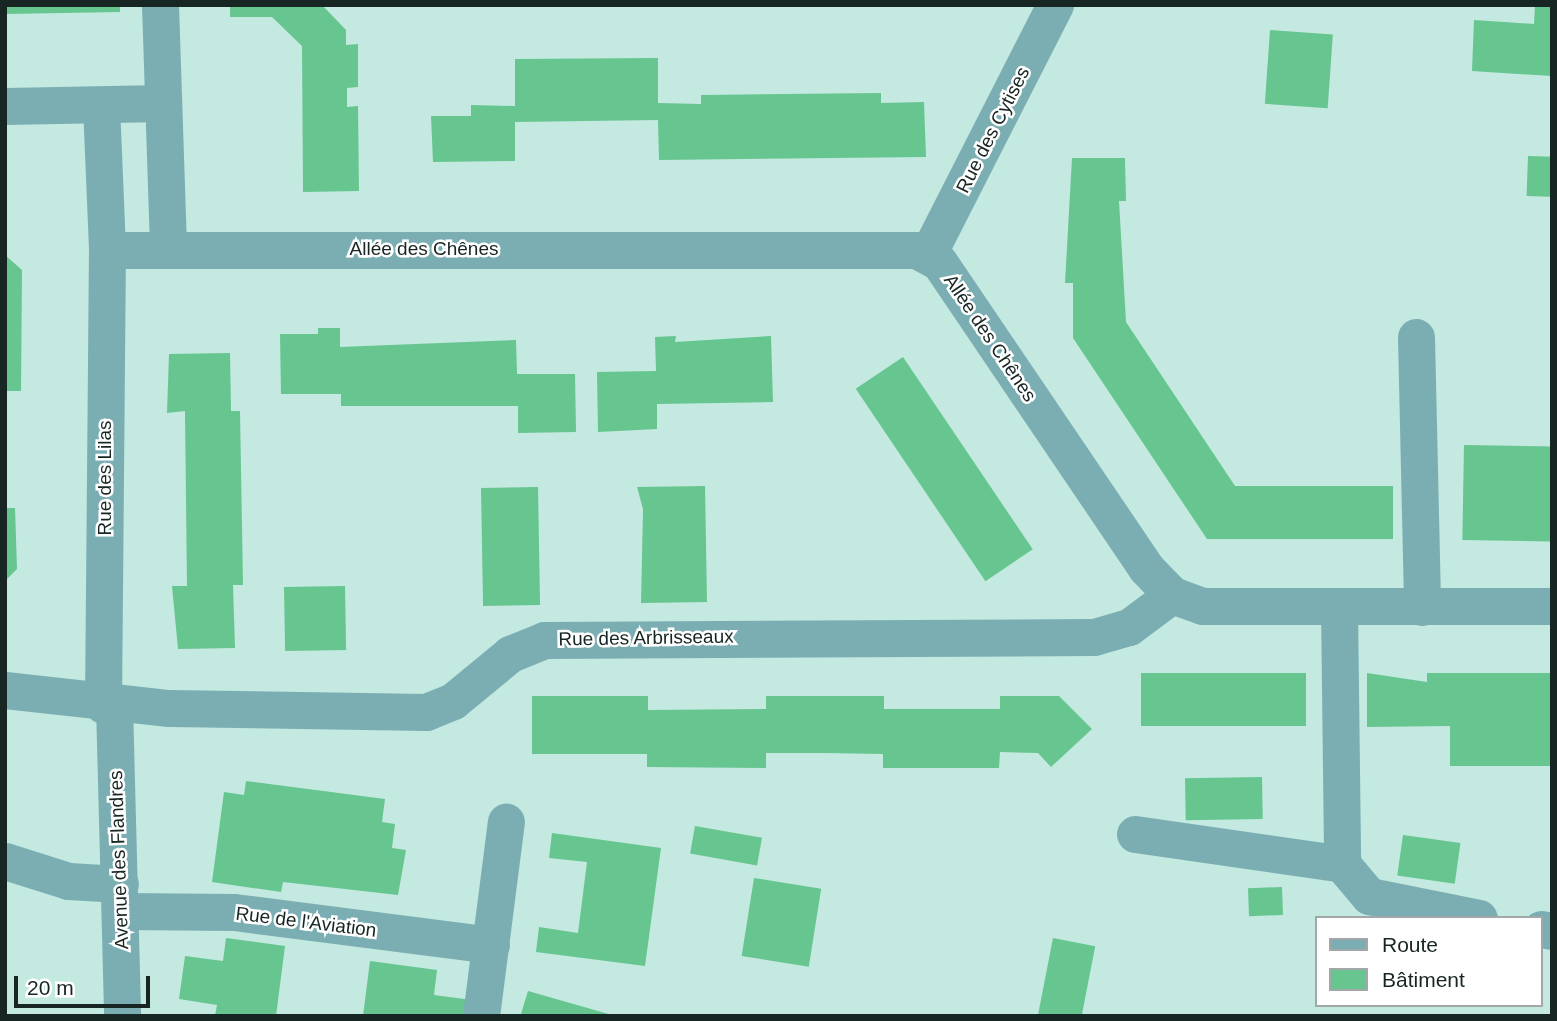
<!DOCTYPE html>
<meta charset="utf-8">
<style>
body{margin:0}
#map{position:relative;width:1557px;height:1021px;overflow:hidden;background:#c3e9e0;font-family:Arial,sans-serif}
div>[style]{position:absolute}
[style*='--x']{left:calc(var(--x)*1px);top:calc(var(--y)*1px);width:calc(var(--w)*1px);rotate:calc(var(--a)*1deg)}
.building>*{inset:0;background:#67c58f;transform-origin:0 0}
.minor>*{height:37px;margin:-18.5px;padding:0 18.5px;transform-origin:18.5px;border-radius:18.5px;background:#7baeb3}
span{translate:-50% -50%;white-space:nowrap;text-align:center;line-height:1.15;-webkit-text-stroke:5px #fff;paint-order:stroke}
.street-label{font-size:19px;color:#172623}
.frame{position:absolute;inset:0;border:7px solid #172623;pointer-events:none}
.legend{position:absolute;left:1315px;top:916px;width:228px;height:91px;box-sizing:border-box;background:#fff;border:2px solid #a2a8a7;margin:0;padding:9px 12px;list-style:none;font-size:21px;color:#172623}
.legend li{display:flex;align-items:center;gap:14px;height:35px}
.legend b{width:35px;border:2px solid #a2a8a7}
.scale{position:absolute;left:14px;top:976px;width:136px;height:32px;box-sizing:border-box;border:4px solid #172623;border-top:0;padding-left:9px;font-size:21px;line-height:24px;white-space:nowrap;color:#172623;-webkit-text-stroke:5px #fff;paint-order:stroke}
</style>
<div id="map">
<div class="building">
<div style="clip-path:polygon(5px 5px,120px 5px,120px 12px,5px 14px)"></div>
<div style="clip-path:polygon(230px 5px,322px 5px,346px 30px,346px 45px,358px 44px,358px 87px,347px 88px,347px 107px,358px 106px,359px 191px,303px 192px,302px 46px,272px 17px,230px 17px)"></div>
<div style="clip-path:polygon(1535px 5px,1552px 5px,1552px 76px,1472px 71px,1474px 20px,1534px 24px)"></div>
<div style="left:1270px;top:30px;width:63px;height:74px;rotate:4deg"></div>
<div style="clip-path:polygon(658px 58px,658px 103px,701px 104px,701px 95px,881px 93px,881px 103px,924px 102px,926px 157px,659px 160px,658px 120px,515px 122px,515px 161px,433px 162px,431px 116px,471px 116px,471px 105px,515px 106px,515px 59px)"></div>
<div style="left:1528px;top:156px;width:24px;height:40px;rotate:2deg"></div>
<div style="clip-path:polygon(1072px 158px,1125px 158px,1126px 201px,1119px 201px,1126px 322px,1235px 486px,1393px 486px,1393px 539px,1207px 539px,1073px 338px,1073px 283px,1065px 283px)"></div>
<div style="clip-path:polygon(5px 255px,22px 270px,21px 391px,5px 391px)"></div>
<div style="clip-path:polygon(318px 328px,340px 328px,340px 347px,516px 340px,517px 374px,575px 374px,576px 432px,518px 433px,518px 406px,341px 406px,341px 394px,281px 394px,280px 334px,318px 334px)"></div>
<div style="clip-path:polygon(676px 336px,675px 342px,771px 336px,773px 402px,657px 404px,657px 429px,598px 432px,597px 372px,656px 371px,655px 337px)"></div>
<div style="clip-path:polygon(230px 353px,231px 411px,240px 411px,243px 585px,233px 585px,235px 648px,178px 649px,172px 586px,187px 586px,185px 411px,167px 413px,169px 354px)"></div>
<div style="left:903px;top:357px;width:232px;height:57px;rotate:56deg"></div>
<div style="left:1464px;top:445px;width:88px;height:95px;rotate:1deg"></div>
<div style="clip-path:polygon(705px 486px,707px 602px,641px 603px,643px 509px,637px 487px)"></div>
<div style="left:538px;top:487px;width:118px;height:57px;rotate:89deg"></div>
<div style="clip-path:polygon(5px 508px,15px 508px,17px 569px,5px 581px)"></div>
<div style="left:345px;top:586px;width:64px;height:61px;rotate:89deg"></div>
<div style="left:1306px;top:673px;width:53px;height:165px;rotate:90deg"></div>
<div style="clip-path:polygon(1367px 673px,1427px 682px,1427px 673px,1552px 673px,1552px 766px,1450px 766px,1450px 726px,1367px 727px)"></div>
<div style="clip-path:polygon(532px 696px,648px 696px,648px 710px,766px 709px,766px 696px,884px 696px,884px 709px,1000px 709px,1000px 696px,1059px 696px,1092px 729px,1051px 767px,1038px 753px,1000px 752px,999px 768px,883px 768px,883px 754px,825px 753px,766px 753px,766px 768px,647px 767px,647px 754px,532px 754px)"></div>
<div style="left:1262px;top:777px;width:42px;height:77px;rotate:89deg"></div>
<div style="clip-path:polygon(246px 781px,385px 799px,382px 822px,395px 824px,392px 848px,406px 850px,398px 895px,283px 882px,281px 892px,212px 882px,224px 792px,244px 795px)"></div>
<div style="left:695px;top:826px;width:68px;height:28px;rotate:10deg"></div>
<div style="clip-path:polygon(552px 833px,661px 848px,645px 966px,536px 952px,539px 927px,578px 933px,587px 862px,549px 858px)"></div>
<div style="left:1403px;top:835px;width:58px;height:41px;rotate:8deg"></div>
<div style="left:754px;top:878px;width:68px;height:79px;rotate:9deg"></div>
<div style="left:1282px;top:887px;width:28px;height:34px;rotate:88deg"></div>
<div style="clip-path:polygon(226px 938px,285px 946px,276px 1016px,215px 1016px,217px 1005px,179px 999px,185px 956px,223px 961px)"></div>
<div style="left:1053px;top:938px;width:43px;height:79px;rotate:11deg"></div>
<div style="clip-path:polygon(370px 961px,437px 970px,434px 995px,472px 1000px,470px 1016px,363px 1016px)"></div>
<div style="clip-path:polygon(528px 991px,612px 1015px,612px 1016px,521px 1014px)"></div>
</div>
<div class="minor">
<div style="--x:160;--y:5;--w:244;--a:88.1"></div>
<div style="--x:101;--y:105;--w:145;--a:87.6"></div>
<div style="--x:107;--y:250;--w:809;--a:0"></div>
<div style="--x:916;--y:250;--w:26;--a:28"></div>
<div style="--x:939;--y:262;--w:369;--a:55.9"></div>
<div style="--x:1146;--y:568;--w:37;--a:46"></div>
<div style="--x:1172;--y:595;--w:32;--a:20"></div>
<div style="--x:1202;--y:606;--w:350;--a:0"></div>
<div style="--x:5;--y:106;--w:158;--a:-1.1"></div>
<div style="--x:928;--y:254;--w:280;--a:-63"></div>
<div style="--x:1416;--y:337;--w:270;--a:88.7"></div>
<div style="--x:1339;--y:606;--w:258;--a:89.3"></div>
<div style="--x:5;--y:690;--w:165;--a:6.3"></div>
<div style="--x:169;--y:708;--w:257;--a:0.9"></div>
<div style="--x:426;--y:712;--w:29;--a:-22"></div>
<div style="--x:453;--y:701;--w:74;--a:-39.5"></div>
<div style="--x:510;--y:654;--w:37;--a:-22"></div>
<div style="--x:544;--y:640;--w:550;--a:-0.31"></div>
<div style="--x:1094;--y:637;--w:36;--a:-16"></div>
<div style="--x:1129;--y:627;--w:54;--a:-36.7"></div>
<div style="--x:103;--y:705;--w:455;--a:-89.5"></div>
<div style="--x:114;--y:705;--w:311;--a:88.5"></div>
<div style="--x:1135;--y:834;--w:209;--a:8.2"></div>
<div style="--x:1342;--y:864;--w:42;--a:49.8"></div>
<div style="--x:1369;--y:896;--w:112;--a:11.3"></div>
<div style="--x:5;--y:861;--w:66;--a:17.6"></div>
<div style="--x:68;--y:881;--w:52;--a:3.3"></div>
<div style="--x:120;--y:911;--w:114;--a:0.5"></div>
<div style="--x:234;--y:912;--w:259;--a:7.3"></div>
<div style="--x:1541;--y:929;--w:11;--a:10"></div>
<div style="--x:481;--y:1016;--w:196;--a:-82.7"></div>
</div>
<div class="street-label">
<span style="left:993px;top:130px;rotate:-63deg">Rue des Cytises</span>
<span style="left:424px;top:249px">Allée des Chênes</span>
<span style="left:990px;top:338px;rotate:56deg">Allée des Chênes</span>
<span style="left:105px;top:478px;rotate:-90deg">Rue des Lilas</span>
<span style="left:646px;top:638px;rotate:-1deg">Rue des Arbrisseaux</span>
<span style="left:119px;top:860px;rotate:-92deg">Avenue des Flandres</span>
<span style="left:306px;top:922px;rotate:7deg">Rue de l'Aviation</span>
</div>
<div class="frame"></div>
<ul class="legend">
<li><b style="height:9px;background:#7baeb3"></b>Route</li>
<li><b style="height:19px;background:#67c58f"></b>Bâtiment</li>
</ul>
<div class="scale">20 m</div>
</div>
